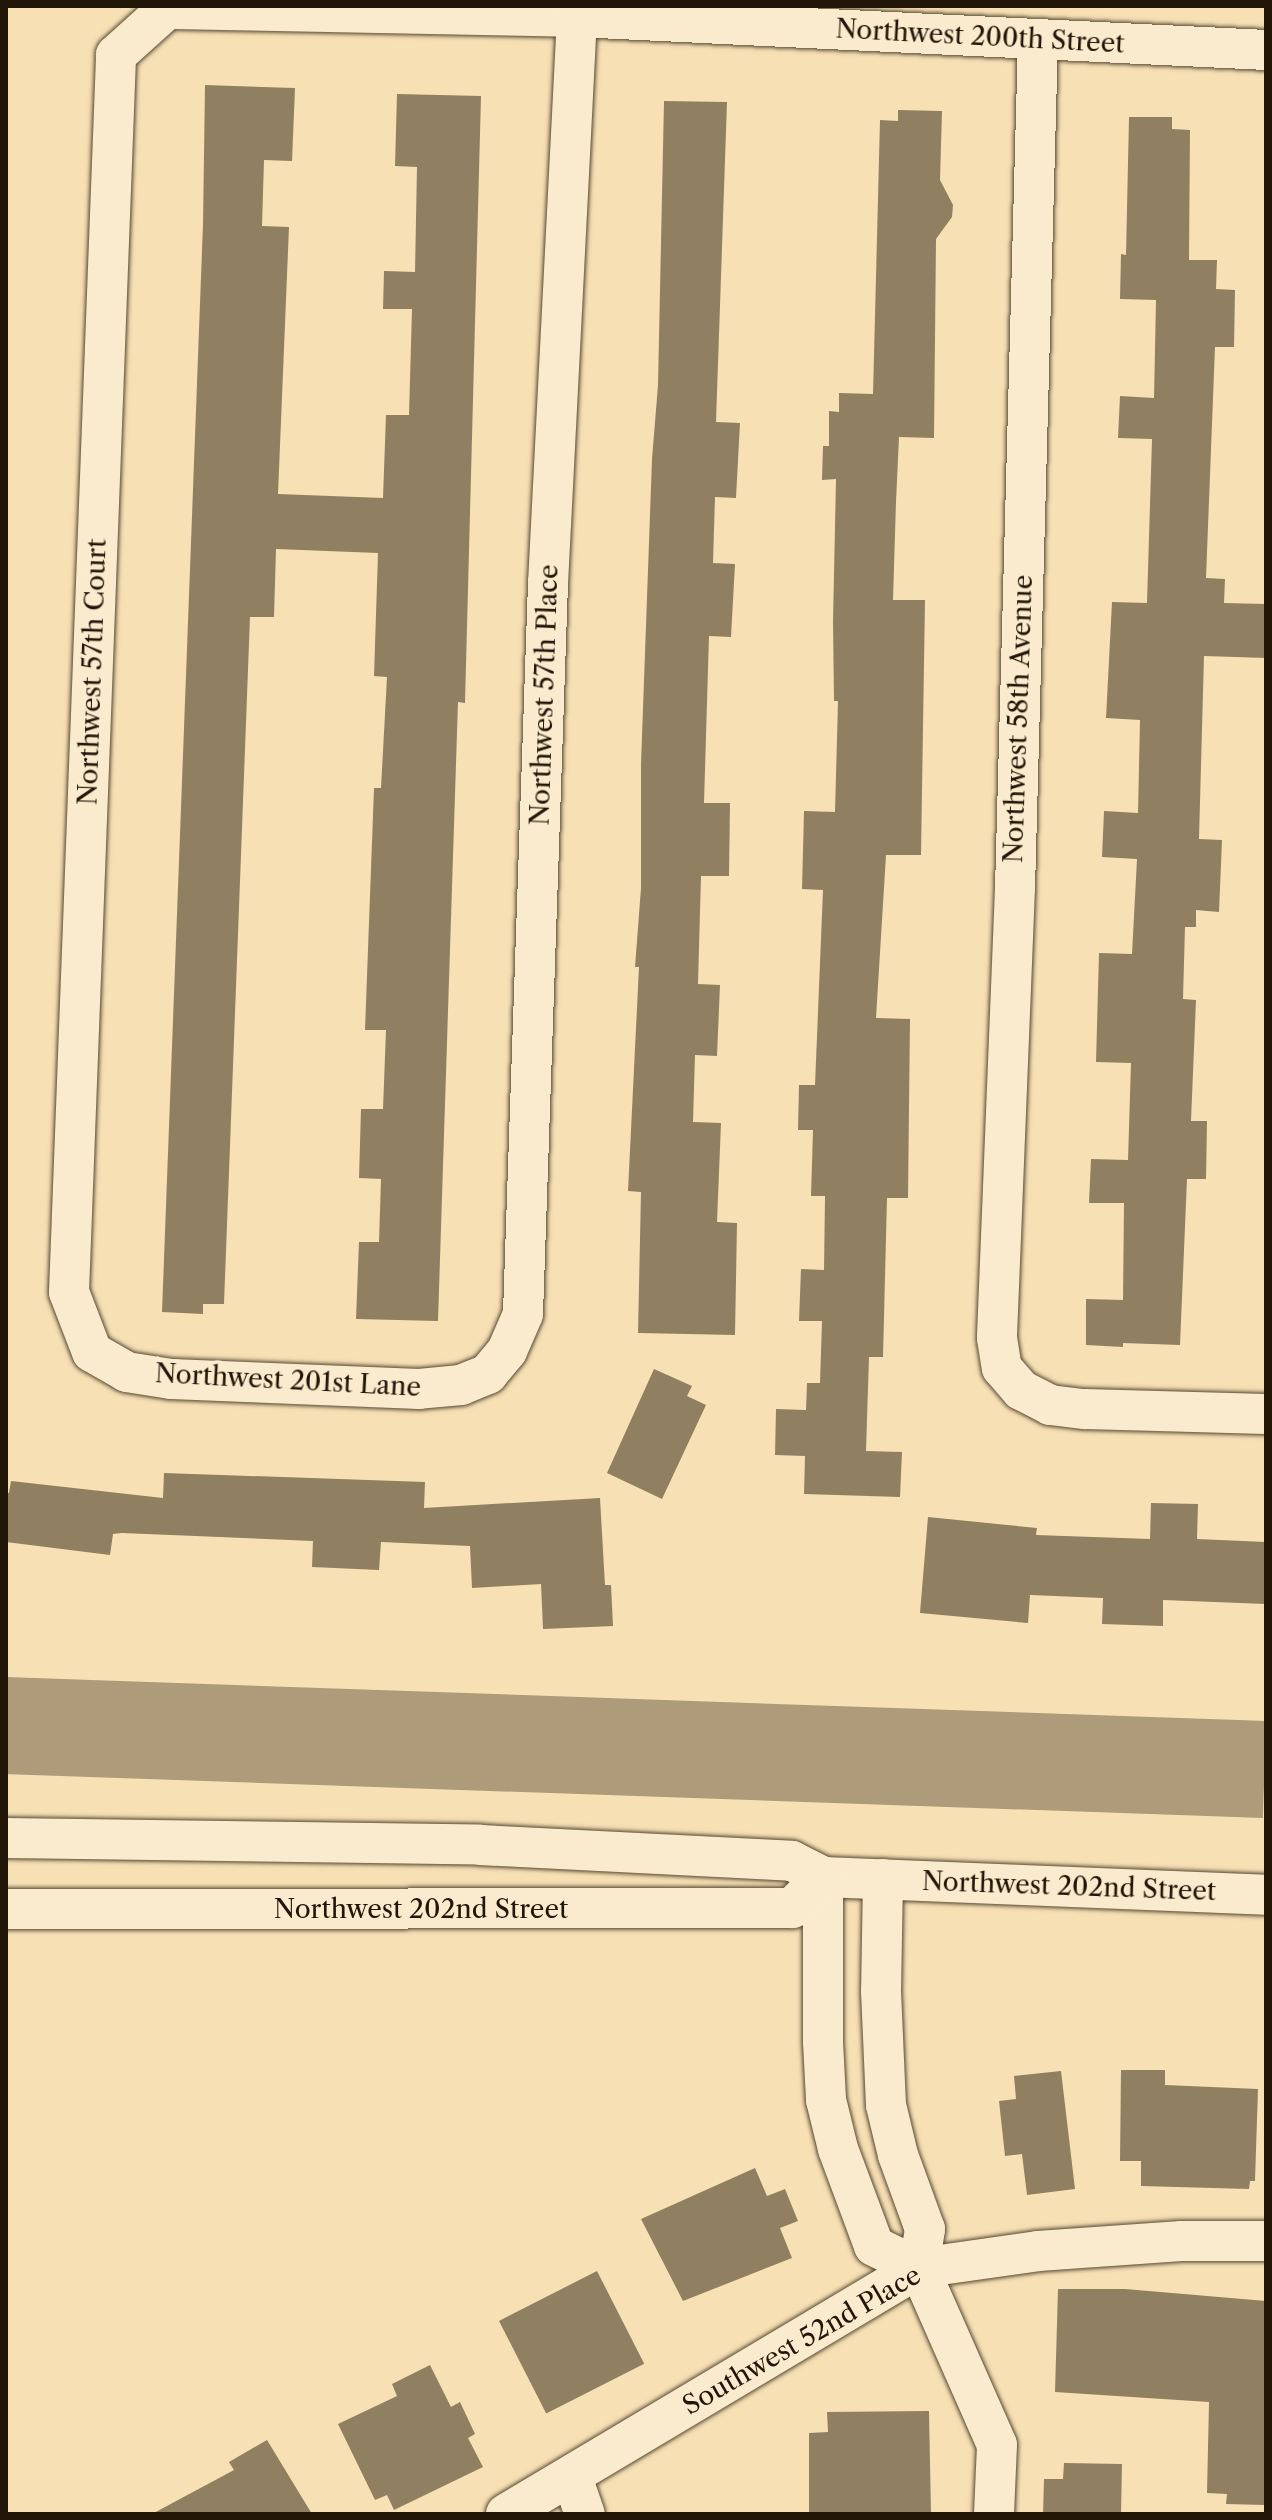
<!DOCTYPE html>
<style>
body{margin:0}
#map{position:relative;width:1272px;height:2520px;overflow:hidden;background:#f7e0b4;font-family:"Libre Caslon Text",serif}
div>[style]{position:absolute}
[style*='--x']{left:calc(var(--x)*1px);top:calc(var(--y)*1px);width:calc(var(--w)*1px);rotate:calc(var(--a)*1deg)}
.water>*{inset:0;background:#ae9b7a;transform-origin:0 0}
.building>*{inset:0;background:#907f61;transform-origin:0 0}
.roads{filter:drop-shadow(0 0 2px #564833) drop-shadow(0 0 2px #564833)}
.minor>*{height:40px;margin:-20px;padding:0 20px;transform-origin:20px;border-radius:20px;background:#faebce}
span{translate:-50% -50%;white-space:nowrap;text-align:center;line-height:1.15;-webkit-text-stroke:7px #faebce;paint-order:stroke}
.street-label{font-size:26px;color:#211608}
.frame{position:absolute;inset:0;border:8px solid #211608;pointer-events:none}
</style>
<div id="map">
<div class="water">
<div style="left:6px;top:1677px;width:1261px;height:97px;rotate:2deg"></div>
</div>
<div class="building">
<div style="clip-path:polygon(205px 85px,295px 88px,292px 161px,264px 160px,262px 226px,289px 227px,278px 494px,383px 498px,386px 415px,409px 415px,412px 309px,383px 309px,384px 271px,415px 272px,417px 167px,395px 166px,397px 94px,481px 96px,465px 703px,458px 702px,438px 1321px,356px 1319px,359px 1242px,379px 1242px,381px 1179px,359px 1178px,361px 1109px,383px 1109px,386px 1030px,365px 1030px,374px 788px,381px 788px,387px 677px,374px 676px,378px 553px,276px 549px,274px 617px,250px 617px,224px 1304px,203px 1304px,203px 1314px,162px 1312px,203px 224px)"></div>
<div style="clip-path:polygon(664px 101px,727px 102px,716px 422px,740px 423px,736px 498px,715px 497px,713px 563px,735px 564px,731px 637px,709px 636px,704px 803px,730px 803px,729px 876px,701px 876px,698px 984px,720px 985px,717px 1056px,695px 1055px,693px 1122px,721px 1123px,717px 1222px,737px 1223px,735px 1335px,638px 1333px,641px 1192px,628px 1191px,639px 967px,635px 967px,641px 888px,641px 764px,652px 459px,658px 385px)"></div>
<div style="clip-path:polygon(898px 110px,942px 111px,940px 180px,953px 205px,952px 217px,936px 239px,934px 438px,899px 437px,896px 502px,893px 600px,925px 600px,921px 855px,886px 855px,876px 1018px,910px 1019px,908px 1198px,887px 1198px,883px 1357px,869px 1357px,866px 1451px,902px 1452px,900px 1497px,804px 1494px,805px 1456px,775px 1455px,776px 1409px,806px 1410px,807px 1383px,820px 1383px,822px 1321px,799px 1321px,801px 1269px,824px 1270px,825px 1196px,811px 1196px,813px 1130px,798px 1130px,799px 1085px,815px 1085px,823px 890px,802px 889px,804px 811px,835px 812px,838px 701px,834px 701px,833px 621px,836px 479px,822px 480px,823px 446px,829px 446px,829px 411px,839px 412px,839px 393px,873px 394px,880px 120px,898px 121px)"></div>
<div style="clip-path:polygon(1129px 117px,1172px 117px,1172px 129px,1190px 130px,1189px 260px,1217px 260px,1216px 289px,1235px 290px,1234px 347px,1215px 347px,1206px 578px,1225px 579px,1224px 603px,1266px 604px,1266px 658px,1204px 656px,1199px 839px,1222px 840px,1219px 912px,1196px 910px,1196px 927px,1185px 927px,1183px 999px,1196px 1000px,1191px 1121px,1207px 1121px,1206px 1179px,1187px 1179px,1180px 1345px,1123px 1343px,1123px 1347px,1086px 1345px,1086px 1299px,1123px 1300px,1124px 1203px,1089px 1203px,1091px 1159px,1128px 1160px,1131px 1063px,1096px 1062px,1099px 953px,1132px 954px,1137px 859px,1102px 857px,1104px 811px,1138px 813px,1140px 720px,1106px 718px,1112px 602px,1147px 603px,1152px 439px,1118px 438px,1120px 396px,1154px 398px,1156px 300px,1120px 299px,1121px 254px,1126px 255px)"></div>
<div style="clip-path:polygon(654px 1369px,692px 1386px,687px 1396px,706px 1405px,662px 1499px,607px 1473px)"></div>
<div style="clip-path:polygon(164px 1473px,425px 1482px,424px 1508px,600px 1498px,605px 1585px,611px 1585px,613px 1626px,543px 1629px,541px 1584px,472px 1588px,470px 1546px,381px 1542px,379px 1570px,312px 1567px,313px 1541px,122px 1533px,113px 1534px,110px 1555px,6px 1542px,6px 1493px,9px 1493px,11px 1481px,163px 1498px)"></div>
<div style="clip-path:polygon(1151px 1503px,1198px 1504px,1197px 1539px,1266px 1542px,1266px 1604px,1163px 1600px,1163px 1626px,1102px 1624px,1103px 1598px,1030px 1595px,1028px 1623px,920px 1613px,928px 1517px,1037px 1528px,1036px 1535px,1150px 1539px)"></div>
<div style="clip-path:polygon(1121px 2070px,1165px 2070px,1165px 2085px,1258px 2089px,1255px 2181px,1250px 2181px,1249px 2189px,1141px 2186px,1141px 2161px,1120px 2161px)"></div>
<div style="clip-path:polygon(1061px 2071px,1075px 2189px,1027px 2195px,1022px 2154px,1005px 2156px,999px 2101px,1016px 2099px,1014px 2076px)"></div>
<div style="clip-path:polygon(755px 2168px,767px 2196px,785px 2189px,798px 2221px,780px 2228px,792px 2258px,683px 2301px,641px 2219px)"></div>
<div style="left:597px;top:2271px;width:104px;height:110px;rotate:63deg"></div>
<div style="clip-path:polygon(1058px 2289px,1125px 2289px,1266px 2301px,1266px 2505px,1226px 2504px,1227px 2494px,1207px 2493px,1209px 2402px,1055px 2392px)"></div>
<div style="clip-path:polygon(430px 2365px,451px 2407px,460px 2402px,475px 2434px,468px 2438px,483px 2467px,394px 2510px,387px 2495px,375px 2500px,338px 2424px,397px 2396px,392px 2384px)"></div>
<div style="clip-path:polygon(929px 2411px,931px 2514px,809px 2514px,809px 2433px,828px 2432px,827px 2412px)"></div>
<div style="clip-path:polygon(267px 2440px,312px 2514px,152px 2514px,234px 2470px,229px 2462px)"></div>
<div style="clip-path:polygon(1064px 2463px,1122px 2464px,1121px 2514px,1043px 2514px,1044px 2479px,1063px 2479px)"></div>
</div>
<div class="roads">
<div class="minor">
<div style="--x:576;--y:6;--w:11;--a:85"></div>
<div style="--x:577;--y:17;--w:567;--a:92.93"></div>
<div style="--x:548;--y:583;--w:731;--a:91.96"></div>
<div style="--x:523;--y:1314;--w:40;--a:113.4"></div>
<div style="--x:507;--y:1351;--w:30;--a:130"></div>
<div style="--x:488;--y:1374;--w:29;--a:158"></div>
<div style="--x:461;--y:1385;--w:42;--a:174.6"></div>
<div style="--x:419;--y:1389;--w:248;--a:-177.7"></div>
<div style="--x:171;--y:1379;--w:45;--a:-171"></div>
<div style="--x:127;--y:1372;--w:40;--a:-150.3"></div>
<div style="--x:92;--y:1352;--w:64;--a:-111"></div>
<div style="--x:69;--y:1292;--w:1238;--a:-87.82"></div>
<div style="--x:116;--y:55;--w:69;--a:-42"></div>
<div style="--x:167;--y:9;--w:410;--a:1.1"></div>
<div style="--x:577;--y:17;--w:690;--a:2.74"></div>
<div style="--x:1038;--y:39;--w:849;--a:91.55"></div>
<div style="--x:1015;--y:888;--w:450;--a:92.3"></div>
<div style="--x:997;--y:1338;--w:30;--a:81"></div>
<div style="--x:1002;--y:1368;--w:29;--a:49"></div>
<div style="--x:1021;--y:1390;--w:33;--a:27"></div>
<div style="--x:1050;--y:1405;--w:35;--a:7"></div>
<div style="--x:1085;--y:1409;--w:181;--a:1.6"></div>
<div style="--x:6;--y:1838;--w:474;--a:0.8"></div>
<div style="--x:480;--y:1845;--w:312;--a:2.9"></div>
<div style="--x:792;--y:1861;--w:35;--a:27"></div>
<div style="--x:823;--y:1877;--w:443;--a:2.3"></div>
<div style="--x:823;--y:1877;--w:165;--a:90"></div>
<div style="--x:823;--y:2042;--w:58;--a:87"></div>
<div style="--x:826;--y:2100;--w:50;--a:76.2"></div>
<div style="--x:838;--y:2149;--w:103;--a:69.6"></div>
<div style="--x:874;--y:2246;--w:50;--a:26.1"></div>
<div style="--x:883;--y:1879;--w:112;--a:91"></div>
<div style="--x:881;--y:1991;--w:114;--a:87.5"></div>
<div style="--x:886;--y:2105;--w:51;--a:76.5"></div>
<div style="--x:898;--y:2155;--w:79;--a:70"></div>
<div style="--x:925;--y:2229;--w:39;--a:99"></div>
<div style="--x:919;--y:2268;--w:193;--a:66.2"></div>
<div style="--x:997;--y:2445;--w:69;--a:92.5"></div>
<div style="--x:6;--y:1909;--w:786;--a:-0.07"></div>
<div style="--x:792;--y:1908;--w:44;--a:-45"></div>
<div style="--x:572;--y:2477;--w:39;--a:71"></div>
<div style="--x:506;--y:2514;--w:481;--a:-30.8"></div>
<div style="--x:919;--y:2268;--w:120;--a:-8.1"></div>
<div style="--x:1038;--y:2251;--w:144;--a:-4"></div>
<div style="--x:1182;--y:2241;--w:84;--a:0"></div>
</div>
</div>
<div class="street-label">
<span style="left:980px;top:37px;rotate:3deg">Northwest 200th Street</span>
<span style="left:93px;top:672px;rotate:-88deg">Northwest 57th Court</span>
<span style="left:545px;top:695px;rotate:-88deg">Northwest 57th Place</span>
<span style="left:1019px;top:719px;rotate:-88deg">Northwest 58th Avenue</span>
<span style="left:288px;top:1381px;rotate:3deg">Northwest 201st Lane</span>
<span style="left:1069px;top:1887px;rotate:2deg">Northwest 202nd Street</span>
<span style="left:421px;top:1910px">Northwest 202nd Street</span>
<span style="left:802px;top:2341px;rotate:-30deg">Southwest 52nd Place</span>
</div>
<div class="frame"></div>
</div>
